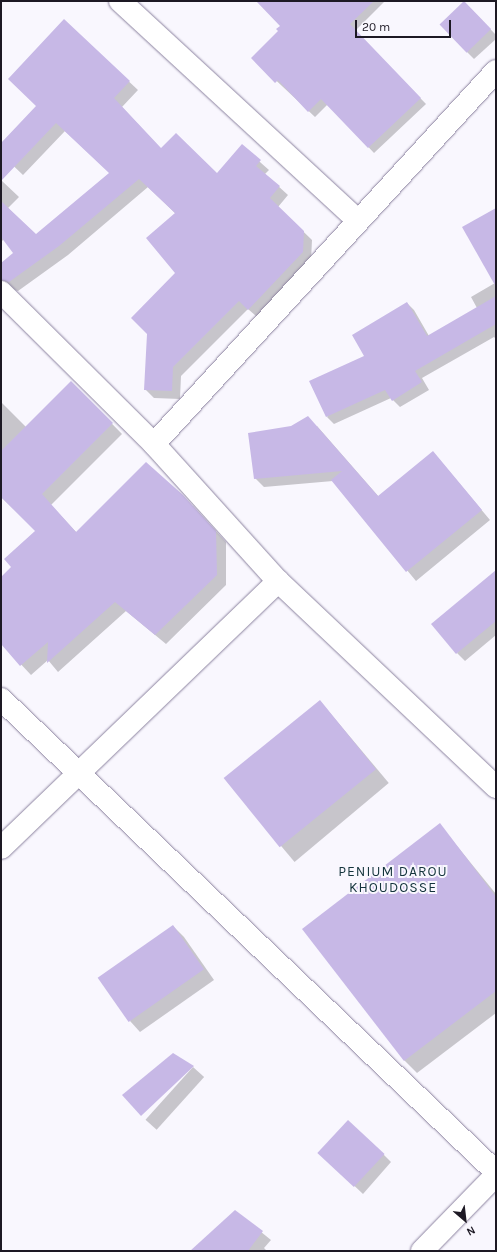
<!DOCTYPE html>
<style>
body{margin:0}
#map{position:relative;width:497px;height:1252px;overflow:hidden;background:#f9f7fe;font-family:Karla,sans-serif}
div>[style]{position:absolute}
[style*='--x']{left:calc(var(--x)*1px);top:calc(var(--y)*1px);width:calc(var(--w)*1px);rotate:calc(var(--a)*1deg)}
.shadow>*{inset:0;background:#0003;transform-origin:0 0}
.building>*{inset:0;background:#c7b8e6;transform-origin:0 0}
.roads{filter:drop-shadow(0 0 1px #8c83a0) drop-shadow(0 0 1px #8c83a0)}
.minor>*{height:22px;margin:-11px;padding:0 11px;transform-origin:11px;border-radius:11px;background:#fff}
.tertiary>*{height:22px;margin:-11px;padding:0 11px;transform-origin:11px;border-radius:11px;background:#fff}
span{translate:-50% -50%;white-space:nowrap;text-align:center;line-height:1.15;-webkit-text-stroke:4px #f9f7fe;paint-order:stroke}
.quarter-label{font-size:14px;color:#14343c;letter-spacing:1px}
.frame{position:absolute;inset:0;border:2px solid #1d1924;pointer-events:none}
.north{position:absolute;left:445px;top:1200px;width:40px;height:40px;-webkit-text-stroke:3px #f9f7fe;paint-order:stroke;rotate:152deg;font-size:11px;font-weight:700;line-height:16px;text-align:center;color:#1d1924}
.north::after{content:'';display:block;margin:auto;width:14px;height:18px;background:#1d1924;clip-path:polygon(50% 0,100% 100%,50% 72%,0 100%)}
.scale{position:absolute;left:355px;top:20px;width:96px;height:18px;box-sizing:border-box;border:2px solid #1d1924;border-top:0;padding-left:5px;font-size:12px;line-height:14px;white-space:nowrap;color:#1d1924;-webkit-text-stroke:3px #f9f7fe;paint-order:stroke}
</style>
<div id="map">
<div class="shadow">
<div style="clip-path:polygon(268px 1px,385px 1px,355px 31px,426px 104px,374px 153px,328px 104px,315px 117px,252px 58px,280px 31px,281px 26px)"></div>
<div style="clip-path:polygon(472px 10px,496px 35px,496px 39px,474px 59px,466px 51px)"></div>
<div style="clip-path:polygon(64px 21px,138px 90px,122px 107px,161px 149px,217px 174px,242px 146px,269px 170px,265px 174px,288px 195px,278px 207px,312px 240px,311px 261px,257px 317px,248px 309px,181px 376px,180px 399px,154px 398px,145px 389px,177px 273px,176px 214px,148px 187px,68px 255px,18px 291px,7px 288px,1px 282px,1px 264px,14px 253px,4px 239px,1px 242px,1px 180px,19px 197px,8px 208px,36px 235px,110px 173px,65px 131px,23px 175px,1px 154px,1px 144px,37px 106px)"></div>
<div style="clip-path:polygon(496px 209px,496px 339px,494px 337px,422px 378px,429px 390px,400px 407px,391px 398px,334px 424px,327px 417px,366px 357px,407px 303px,414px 310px,429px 336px,477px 308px,471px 297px,495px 283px)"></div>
<div style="clip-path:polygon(71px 382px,122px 434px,51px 505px,77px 533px,193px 506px,226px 542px,226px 585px,166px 644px,126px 611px,58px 672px,48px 660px,31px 675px,1px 643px,1px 578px,12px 568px,36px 531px,1px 497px,1px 402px,26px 427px)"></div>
<div style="clip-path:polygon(317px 426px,379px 497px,433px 452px,490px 520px,416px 581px,333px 481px,264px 487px,255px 478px)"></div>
<div style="clip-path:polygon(496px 571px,496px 635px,465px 661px,457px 653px)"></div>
<div style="left:320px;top:701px;width:107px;height:123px;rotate:50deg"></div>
<div style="clip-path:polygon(440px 825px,496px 894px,496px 1013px,417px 1073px,405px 1061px,303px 929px)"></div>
<div style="clip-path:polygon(173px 926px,184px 937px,214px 980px,140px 1032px,130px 1021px)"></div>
<div style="left:193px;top:1067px;width:15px;height:71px;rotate:42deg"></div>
<div style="clip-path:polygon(383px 1154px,391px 1162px,363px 1194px,328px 1161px)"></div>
<div style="clip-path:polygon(235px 1211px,271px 1240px,264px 1248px,267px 1251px,208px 1251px)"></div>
</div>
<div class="building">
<div style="clip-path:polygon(256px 1px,374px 1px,350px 24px,421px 98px,368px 148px,321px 99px,308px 112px,278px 80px,275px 83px,251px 58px,278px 31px,276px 29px,280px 26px)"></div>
<div style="left:464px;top:1px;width:39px;height:34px;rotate:46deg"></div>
<div style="clip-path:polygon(64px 19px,130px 81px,114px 98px,161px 148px,176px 133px,217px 173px,242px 144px,261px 160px,256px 166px,280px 186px,270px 198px,304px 231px,303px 252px,248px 310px,239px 301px,173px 367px,172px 391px,144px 390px,147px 334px,131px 318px,175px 273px,146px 238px,175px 213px,139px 179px,59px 246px,9px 282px,1px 280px,1px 263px,13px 253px,1px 237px,1px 201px,36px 234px,109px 173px,56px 123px,1px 181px,1px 143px,36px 106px,8px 79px)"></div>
<div style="clip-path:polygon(496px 208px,496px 287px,462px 227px)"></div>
<div style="clip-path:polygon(496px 296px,496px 324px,415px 371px,422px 382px,392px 401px,385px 390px,326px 417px,309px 381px,364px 356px,352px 335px,407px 302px,427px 336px)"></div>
<div style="clip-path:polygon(71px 381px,113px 423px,42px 494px,76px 532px,146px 462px,183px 495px,216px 531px,217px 575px,155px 635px,115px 602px,47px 663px,48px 642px,20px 666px,1px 644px,1px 577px,11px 567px,4px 559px,35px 531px,1px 497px,1px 451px)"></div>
<div style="clip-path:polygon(308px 416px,378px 496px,433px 451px,482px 510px,406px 572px,331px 480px,342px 471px,254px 479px,248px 433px,291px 426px)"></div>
<div style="clip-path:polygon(496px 570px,496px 621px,456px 654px,431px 624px)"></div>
<div style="left:320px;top:700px;width:89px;height:124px;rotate:51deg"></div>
<div style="clip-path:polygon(440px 823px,496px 897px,496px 991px,404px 1061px,302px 929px)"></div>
<div style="left:173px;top:925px;width:54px;height:92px;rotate:55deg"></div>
<div style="clip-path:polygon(173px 1053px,194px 1066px,141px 1116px,122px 1095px)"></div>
<div style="left:348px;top:1120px;width:50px;height:45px;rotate:43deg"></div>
<div style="clip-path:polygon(235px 1210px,263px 1231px,248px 1251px,190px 1251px)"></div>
</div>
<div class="roads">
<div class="minor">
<div style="--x:120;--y:1;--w:323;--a:42.7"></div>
<div style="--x:1;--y:292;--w:216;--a:44.8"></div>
<div style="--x:154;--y:444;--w:185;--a:47.9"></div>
<div style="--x:278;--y:581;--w:300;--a:43.4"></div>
<div style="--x:154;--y:444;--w:506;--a:-47.48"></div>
<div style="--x:1;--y:848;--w:385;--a:-43.9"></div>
<div style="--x:422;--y:1251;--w:106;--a:-45.8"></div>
</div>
<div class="tertiary">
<div style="--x:1;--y:699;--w:685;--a:43.7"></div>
</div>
</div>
<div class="quarter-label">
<span style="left:393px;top:880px">PENIUM DAROU<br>KHOUDOSSE</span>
</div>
<div class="frame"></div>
<div class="north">N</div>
<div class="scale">20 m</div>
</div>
